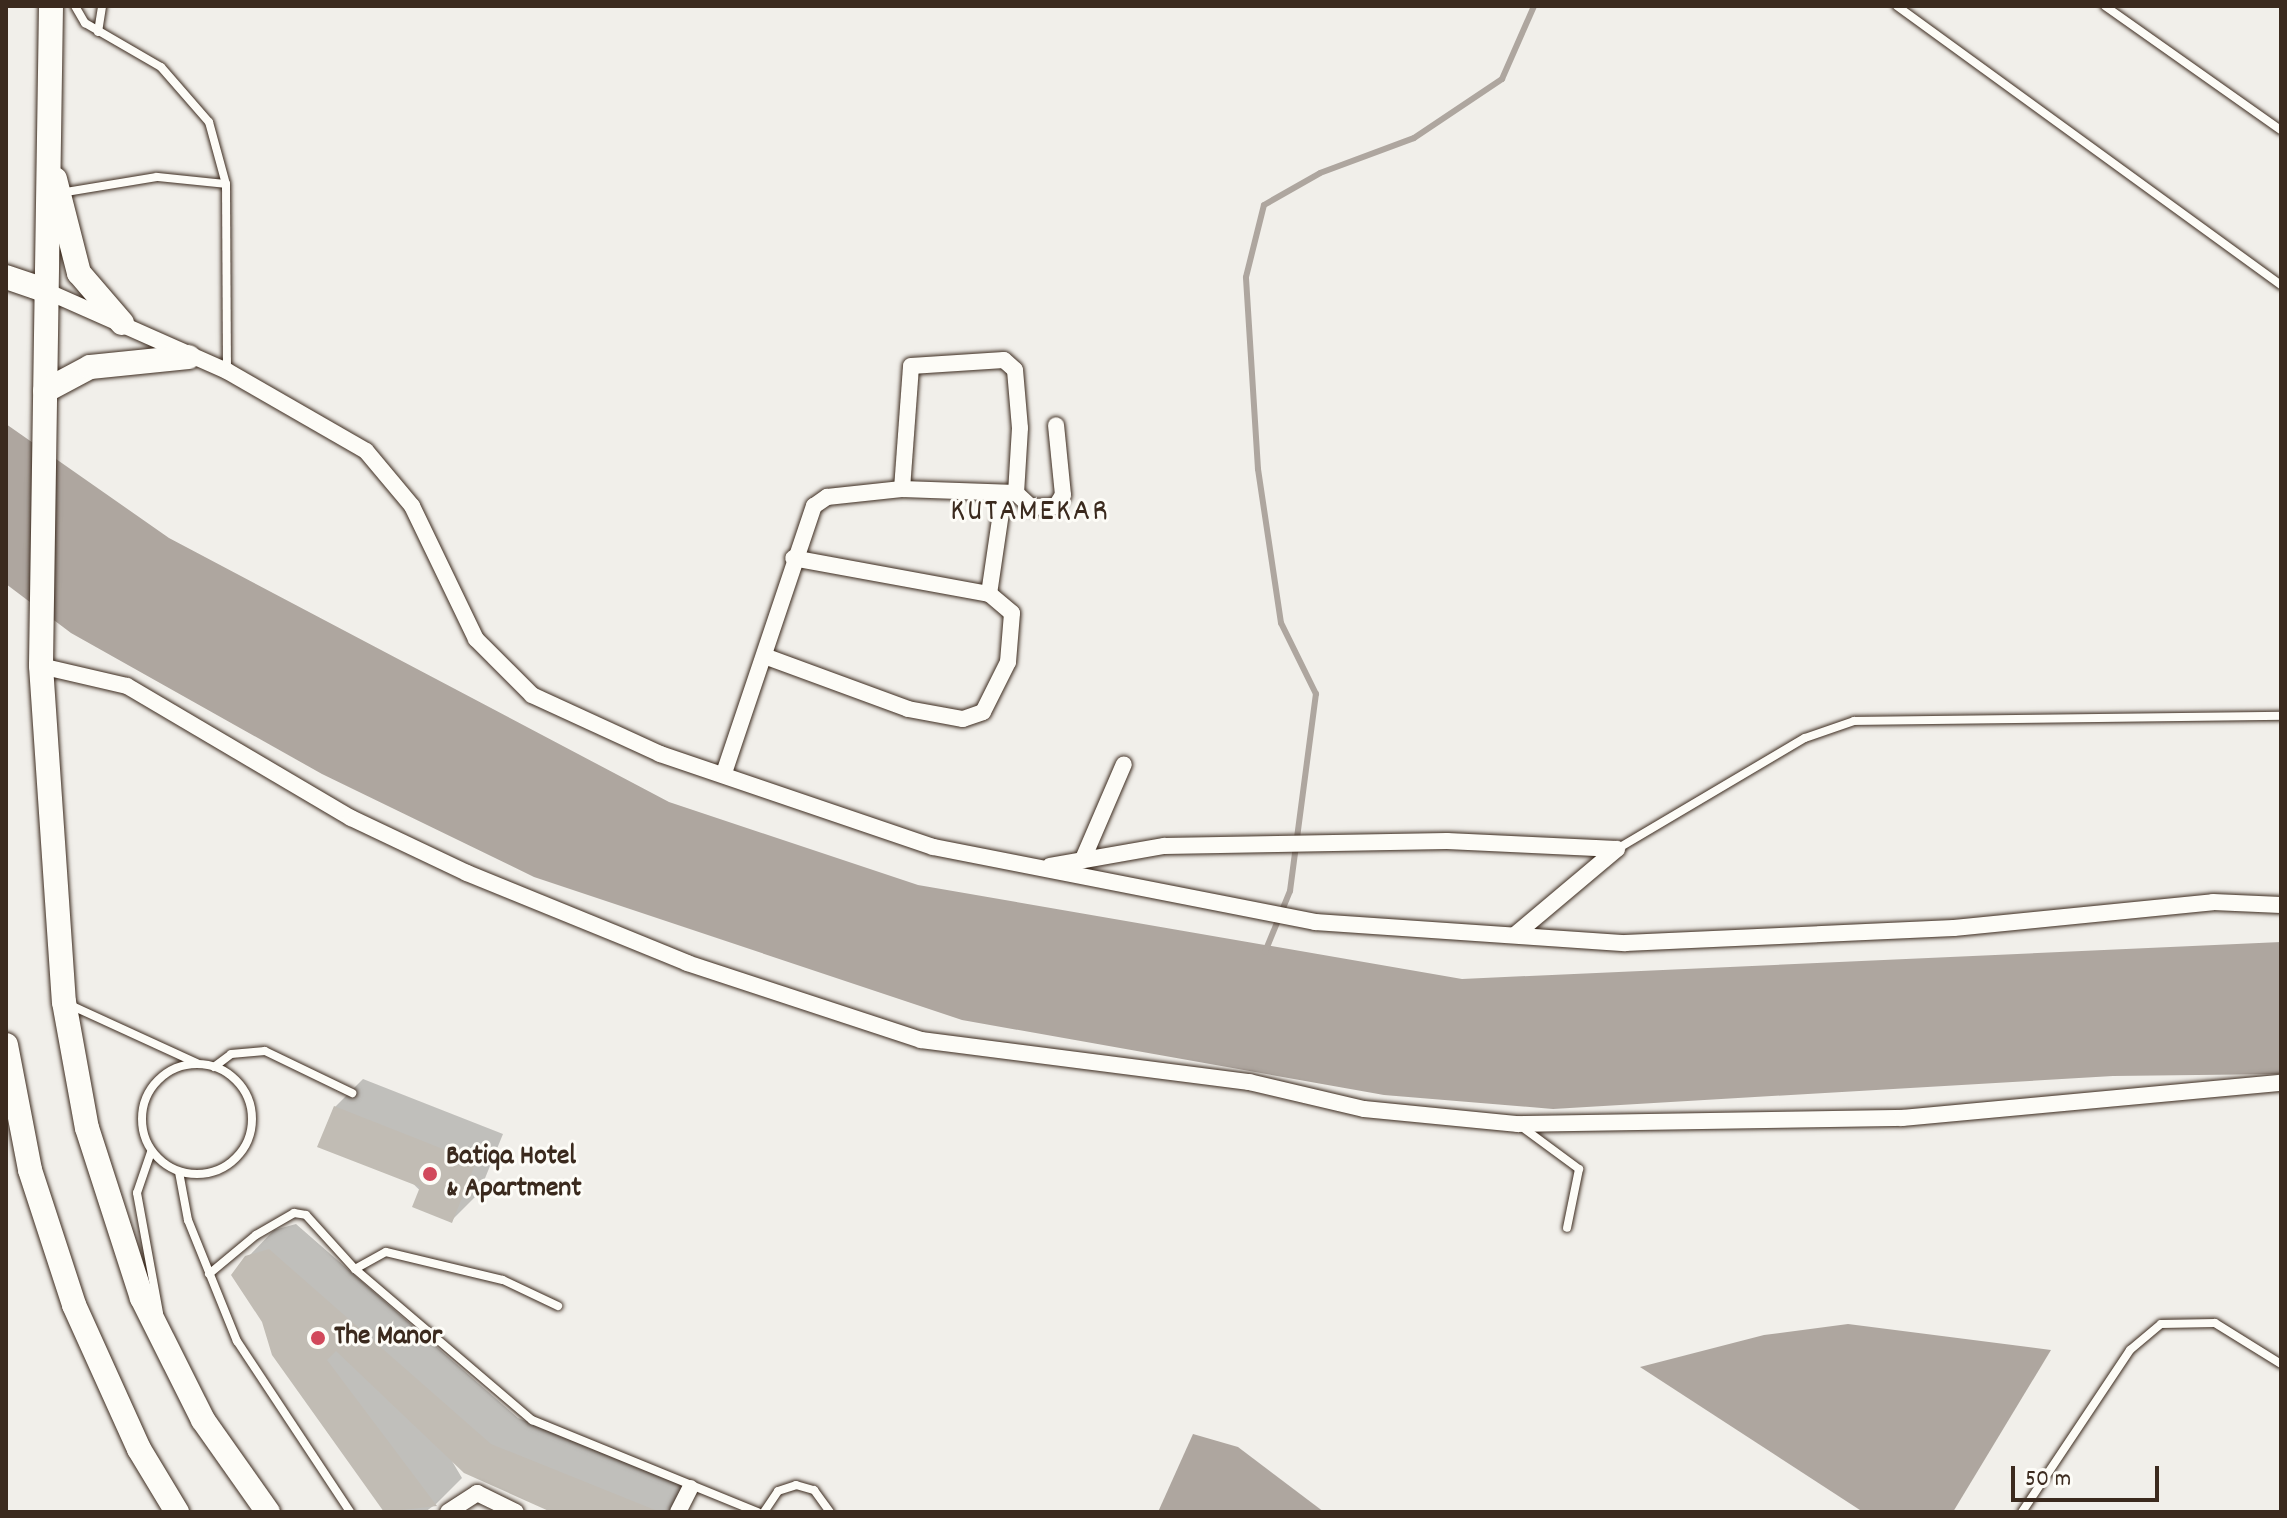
<!DOCTYPE html>
<style>
body{margin:0}
#map{position:relative;width:2287px;height:1518px;overflow:hidden;background:#f1efea;font-family:Dekko,sans-serif}
div>[style]{position:absolute}
[style*='--x']{left:calc(var(--x)*1px);top:calc(var(--y)*1px);width:calc(var(--w)*1px);rotate:calc(var(--a)*1deg)}
.water>*{inset:0;background:#aea69f}
.shadow>*{inset:0;background:#0003}
.stream>*{height:6px;margin:-3px;padding:0 3px;transform-origin:3px;border-radius:3px;background:#aea69f}
.building>*{inset:0;background:#c1bcb4}
.roads{filter:drop-shadow(0 0 2px #3b2a1e) drop-shadow(0 0 2px #3b2a1e)}
.lane>*{height:8px;margin:-4px;padding:0 4px;transform-origin:4px;border-radius:4px;background:#fdfcf7}
.lane>.ring{margin:-4px;padding:0;box-sizing:content-box;background:none;border:8px solid #fdfcf7;border-radius:50%}
.street>*{height:16px;margin:-8px;padding:0 8px;transform-origin:8px;border-radius:8px;background:#fdfcf7}
.secondary>*{height:24px;margin:-12px;padding:0 12px;transform-origin:12px;border-radius:12px;background:#fdfcf7}
.dots>*{width:22px;height:22px;translate:-50% -50%;box-sizing:border-box;border:4px solid #fdfcf7;border-radius:50%}
span{translate:-50% -50%;white-space:nowrap;text-align:center;line-height:1.15;-webkit-text-stroke:6px #fdfcf7;paint-order:stroke}
.poi-label{font-size:28px;color:#3b2a1e;font-weight:700}
.left{translate:0 -50%;text-align:left}
.quarter-label{font-size:32px;color:#3b2a1e;letter-spacing:2px}
.frame{position:absolute;inset:0;border:8px solid #3b2a1e;pointer-events:none}
.scale{position:absolute;left:2011px;top:1466px;width:148px;height:36px;box-sizing:border-box;border:4px solid #3b2a1e;border-top:0;padding-left:10px;font-size:24px;line-height:28px;white-space:nowrap;color:#3b2a1e;-webkit-text-stroke:6px #fdfcf7;paint-order:stroke}
</style>
<div id="map">
<div class="water">
<div style="clip-path:polygon(6px 424px,169px 538px,669px 802px,918px 885px,1462px 979px,2281px 942px,2281px 1074px,2113px 1076px,1553px 1109px,1384px 1095px,962px 1020px,534px 877px,322px 774px,71px 633px,6px 584px)"></div>
<div style="clip-path:polygon(1848px 1324px,2051px 1350px,1953px 1512px,1863px 1512px,1640px 1367px,1764px 1335px)"></div>
<div style="clip-path:polygon(1193px 1434px,1238px 1447px,1324px 1512px,1158px 1512px)"></div>
</div>
<div class="shadow">
<div style="clip-path:polygon(363px 1079px,503px 1134px,479px 1193px,451px 1221px,335px 1107px)"></div>
<div style="clip-path:polygon(296px 1224px,518px 1418px,686px 1485px,677px 1512px,556px 1512px,449px 1456px,462px 1478px,436px 1504px,425px 1512px,386px 1512px,274px 1354px,247px 1258px,274px 1230px)"></div>
</div>
<div class="stream">
<div style="--x:1265;--y:952;--w:66;--a:-67.7"></div>
<div style="--x:1290;--y:891;--w:199;--a:-82.5"></div>
<div style="--x:1316;--y:694;--w:79;--a:-116.2"></div>
<div style="--x:1281;--y:623;--w:156;--a:-98.5"></div>
<div style="--x:1258;--y:469;--w:192;--a:-93.6"></div>
<div style="--x:1246;--y:277;--w:74;--a:-76"></div>
<div style="--x:1264;--y:205;--w:64;--a:-29.7"></div>
<div style="--x:1320;--y:173;--w:100;--a:-20.4"></div>
<div style="--x:1414;--y:138;--w:106;--a:-33.8"></div>
<div style="--x:1502;--y:79;--w:80;--a:-66.3"></div>
</div>
<div class="building">
<div style="clip-path:polygon(334px 1106px,476px 1162px,452px 1223px,412px 1207px,420px 1187px,317px 1147px)"></div>
<div style="clip-path:polygon(269px 1249px,491px 1444px,660px 1512px,551px 1512px,464px 1473px,336px 1351px,327px 1360px,437px 1506px,384px 1512px,272px 1355px,262px 1322px,231px 1275px,245px 1256px)"></div>
</div>
<div class="roads">
<div class="lane">
<div style="--x:75;--y:6;--w:20;--a:60"></div>
<div style="--x:85;--y:23;--w:88;--a:30.1"></div>
<div style="--x:161;--y:67;--w:73;--a:48.9"></div>
<div style="--x:209;--y:122;--w:64;--a:74.7"></div>
<div style="--x:226;--y:184;--w:186;--a:89.7"></div>
<div style="--x:1897;--y:6;--w:475;--a:36"></div>
<div style="--x:2105;--y:6;--w:215;--a:35.2"></div>
<div style="--x:98;--y:32;--w:26;--a:-81"></div>
<div style="--x:60;--y:193;--w:98;--a:-9.4"></div>
<div style="--x:157;--y:177;--w:69;--a:5.8"></div>
<div style="--x:1617;--y:849;--w:218;--a:-30.6"></div>
<div style="--x:1805;--y:738;--w:52;--a:-19.1"></div>
<div style="--x:1854;--y:721;--w:427;--a:-0.7"></div>
<div style="--x:68;--y:1004;--w:142;--a:24.6"></div>
<div class="ring" style="left:142px;top:1064px;width:102px;height:102px"></div>
<div style="--x:214;--y:1067;--w:21;--a:-37"></div>
<div style="--x:231;--y:1054;--w:34;--a:-5"></div>
<div style="--x:265;--y:1051;--w:97;--a:25.8"></div>
<div style="--x:1522;--y:1127;--w:71;--a:36.4"></div>
<div style="--x:1579;--y:1169;--w:60;--a:101.5"></div>
<div style="--x:151;--y:1152;--w:43;--a:108.9"></div>
<div style="--x:137;--y:1193;--w:122;--a:79.6"></div>
<div style="--x:179;--y:1172;--w:49;--a:79.4"></div>
<div style="--x:188;--y:1220;--w:131;--a:68"></div>
<div style="--x:237;--y:1341;--w:205;--a:56.5"></div>
<div style="--x:355;--y:1269;--w:35;--a:-29"></div>
<div style="--x:386;--y:1252;--w:120;--a:13.5"></div>
<div style="--x:503;--y:1280;--w:61;--a:25.3"></div>
<div style="--x:209;--y:1274;--w:61;--a:-39.7"></div>
<div style="--x:256;--y:1235;--w:44;--a:-30.1"></div>
<div style="--x:294;--y:1213;--w:12;--a:9"></div>
<div style="--x:306;--y:1215;--w:73;--a:47.8"></div>
<div style="--x:355;--y:1269;--w:233;--a:40.5"></div>
<div style="--x:532;--y:1420;--w:244;--a:22.2"></div>
<div style="--x:764;--y:1512;--w:25;--a:-56"></div>
<div style="--x:778;--y:1491;--w:19;--a:-18"></div>
<div style="--x:796;--y:1485;--w:19;--a:16"></div>
<div style="--x:814;--y:1490;--w:27;--a:54"></div>
<div style="--x:2022;--y:1512;--w:195;--a:-56.3"></div>
<div style="--x:2130;--y:1350;--w:40;--a:-40"></div>
<div style="--x:2161;--y:1324;--w:54;--a:-1.1"></div>
<div style="--x:2215;--y:1323;--w:78;--a:31.8"></div>
</div>
<div class="street">
<div style="--x:44;--y:290;--w:200;--a:23.9"></div>
<div style="--x:227;--y:371;--w:160;--a:29.9"></div>
<div style="--x:366;--y:451;--w:72;--a:50.1"></div>
<div style="--x:412;--y:506;--w:148;--a:64.3"></div>
<div style="--x:476;--y:639;--w:79;--a:45"></div>
<div style="--x:532;--y:695;--w:141;--a:24.7"></div>
<div style="--x:660;--y:754;--w:288;--a:18.8"></div>
<div style="--x:933;--y:847;--w:389;--a:11.1"></div>
<div style="--x:1315;--y:922;--w:311;--a:3.9"></div>
<div style="--x:1625;--y:943;--w:329;--a:-2.6"></div>
<div style="--x:1954;--y:928;--w:260;--a:-5.7"></div>
<div style="--x:2213;--y:902;--w:68;--a:2.5"></div>
<div style="--x:902;--y:489;--w:123;--a:-85.8"></div>
<div style="--x:911;--y:366;--w:93;--a:-3.7"></div>
<div style="--x:1004;--y:360;--w:15;--a:42"></div>
<div style="--x:1015;--y:370;--w:58;--a:85.1"></div>
<div style="--x:1020;--y:428;--w:65;--a:93.5"></div>
<div style="--x:989;--y:594;--w:102;--a:-81.6"></div>
<div style="--x:767;--y:657;--w:150;--a:20.2"></div>
<div style="--x:908;--y:709;--w:56;--a:10.3"></div>
<div style="--x:963;--y:719;--w:21;--a:-19"></div>
<div style="--x:983;--y:712;--w:56;--a:-63.4"></div>
<div style="--x:1008;--y:662;--w:49;--a:-85.3"></div>
<div style="--x:1012;--y:613;--w:30;--a:-140"></div>
<div style="--x:989;--y:594;--w:199;--a:-169.6"></div>
<div style="--x:41;--y:666;--w:88;--a:13.1"></div>
<div style="--x:127;--y:686;--w:260;--a:30.5"></div>
<div style="--x:351;--y:818;--w:128;--a:25.4"></div>
<div style="--x:467;--y:873;--w:238;--a:22.2"></div>
<div style="--x:687;--y:963;--w:246;--a:18.2"></div>
<div style="--x:921;--y:1040;--w:331;--a:7.3"></div>
<div style="--x:1249;--y:1082;--w:118;--a:13.2"></div>
<div style="--x:1364;--y:1109;--w:155;--a:5.6"></div>
<div style="--x:1518;--y:1124;--w:384;--a:-0.9"></div>
<div style="--x:1902;--y:1118;--w:381;--a:-5.3"></div>
<div style="--x:724;--y:773;--w:282;--a:-71.4"></div>
<div style="--x:814;--y:506;--w:16;--a:-35"></div>
<div style="--x:827;--y:497;--w:75;--a:-6.1"></div>
<div style="--x:902;--y:489;--w:114;--a:2"></div>
<div style="--x:1016;--y:493;--w:21;--a:43"></div>
<div style="--x:1031;--y:507;--w:25;--a:-2"></div>
<div style="--x:1056;--y:506;--w:13;--a:-58"></div>
<div style="--x:1063;--y:495;--w:70;--a:-95.7"></div>
<div style="--x:1083;--y:859;--w:103;--a:-66.7"></div>
<div style="--x:1050;--y:866;--w:116;--a:-10"></div>
<div style="--x:1164;--y:846;--w:283;--a:-1"></div>
<div style="--x:1447;--y:841;--w:170;--a:2.7"></div>
<div style="--x:1516;--y:934;--w:132;--a:-40.1"></div>
<div style="--x:448;--y:1512;--w:35;--a:-33"></div>
<div style="--x:477;--y:1493;--w:43;--a:26"></div>
<div style="--x:678;--y:1512;--w:27;--a:-63"></div>
</div>
<div class="secondary">
<div style="--x:51;--y:6;--w:660;--a:90.87"></div>
<div style="--x:41;--y:666;--w:337;--a:86.1"></div>
<div style="--x:64;--y:1002;--w:128;--a:79.7"></div>
<div style="--x:87;--y:1128;--w:179;--a:72.1"></div>
<div style="--x:142;--y:1298;--w:136;--a:63.4"></div>
<div style="--x:203;--y:1420;--w:113;--a:54.8"></div>
<div style="--x:55;--y:179;--w:97;--a:75.7"></div>
<div style="--x:79;--y:273;--w:66;--a:49.3"></div>
<div style="--x:6;--y:277;--w:40;--a:18.9"></div>
<div style="--x:45;--y:391;--w:51;--a:-28.1"></div>
<div style="--x:90;--y:367;--w:99;--a:-5.8"></div>
<div style="--x:6;--y:1045;--w:127;--a:79.1"></div>
<div style="--x:30;--y:1170;--w:142;--a:71.9"></div>
<div style="--x:74;--y:1305;--w:158;--a:65.7"></div>
<div style="--x:139;--y:1449;--w:74;--a:58.9"></div>
</div>
</div>
<div class="dots">
<div style="left:430px;top:1174px;background:#d1495b"></div>
<div style="left:318px;top:1338px;background:#d1495b"></div>
</div>
<div class="poi-label">
<span class="left" style="left:446px;top:1174px">Batiqa Hotel<br>&amp; Apartment</span>
<span class="left" style="left:334px;top:1338px">The Manor</span>
</div>
<div class="quarter-label">
<span style="left:1030px;top:513px">KUTAMEKAR</span>
</div>
<div class="frame"></div>
<div class="scale">50 m</div>
</div>
